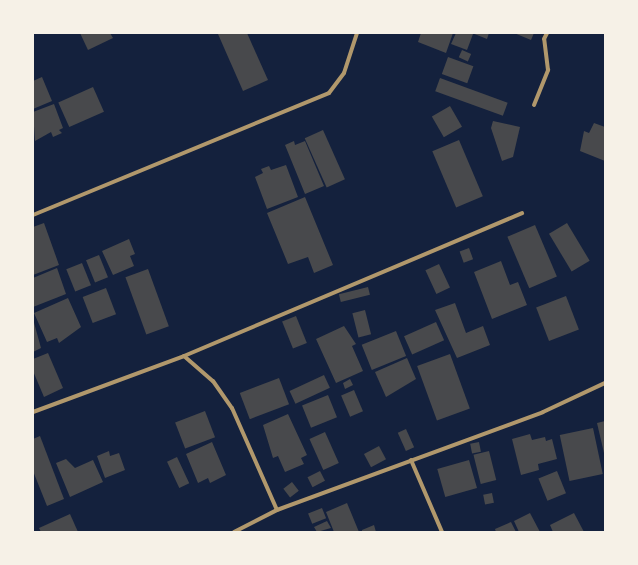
<!DOCTYPE html>
<style>
body{margin:0}
#map{position:relative;width:638px;height:565px;overflow:hidden;background:#14213d;font-family:Mulish,sans-serif}
div>[style]{position:absolute}
[style*='--x']{left:calc(var(--x)*1px);top:calc(var(--y)*1px);width:calc(var(--w)*1px);rotate:calc(var(--a)*1deg)}
.building>*{inset:0;background:#48494c;transform-origin:0 0}
.minor>*{height:4px;margin:-2px;padding:0 2px;transform-origin:2px;border-radius:2px;background:#b1986c}
span{translate:-50% -50%;white-space:nowrap;text-align:center;line-height:1.15;-webkit-text-stroke:3.5px #f6f1e7;paint-order:stroke}
.frame{position:absolute;inset:0;border:34px solid #f6f1e7;pointer-events:none}
</style>
<div id="map">
<div class="building">
<div style="clip-path:polygon(80px 33px,110px 33px,113px 38px,88px 50px)"></div>
<div style="clip-path:polygon(247px 33px,268px 80px,243px 91px,218px 34px)"></div>
<div style="clip-path:polygon(421px 33px,453px 33px,446px 53px,418px 42px)"></div>
<div style="clip-path:polygon(456px 33px,473px 34px,467px 50px,451px 44px)"></div>
<div style="clip-path:polygon(472px 33px,489px 33px,487px 39px)"></div>
<div style="clip-path:polygon(514px 33px,534px 33px,531px 40px)"></div>
<div style="left:462px;top:50px;width:10px;height:8px;rotate:24deg"></div>
<div style="left:448px;top:57px;width:27px;height:18px;rotate:20deg"></div>
<div style="clip-path:polygon(42px 77px,52px 101px,33px 109px,33px 81px)"></div>
<div style="left:440px;top:78px;width:72px;height:14px;rotate:20deg"></div>
<div style="left:93px;top:87px;width:27px;height:38px;rotate:66deg"></div>
<div style="clip-path:polygon(54px 104px,63px 128px,59px 130px,62px 133px,53px 137px,51px 132px,35px 141px,33px 112px)"></div>
<div style="left:450px;top:106px;width:24px;height:21px;rotate:60deg"></div>
<div style="clip-path:polygon(493px 121px,520px 127px,513px 157px,502px 161px,491px 128px)"></div>
<div style="clip-path:polygon(594px 123px,605px 127px,605px 161px,580px 151px,584px 131px,589px 133px)"></div>
<div style="left:323px;top:130px;width:54px;height:20px;rotate:66deg"></div>
<div style="left:459px;top:140px;width:61px;height:29px;rotate:67deg"></div>
<div style="clip-path:polygon(294px 141px,295px 145px,305px 141px,324px 186px,305px 194px,285px 145px)"></div>
<div style="clip-path:polygon(286px 165px,298px 197px,267px 209px,255px 177px,263px 173px,261px 169px,269px 166px,271px 170px)"></div>
<div style="clip-path:polygon(305px 197px,333px 265px,314px 273px,308px 257px,288px 264px,267px 213px)"></div>
<div style="clip-path:polygon(44px 223px,59px 265px,33px 275px,33px 227px)"></div>
<div style="left:567px;top:223px;width:44px;height:21px;rotate:59deg"></div>
<div style="left:535px;top:225px;width:56px;height:30px;rotate:67deg"></div>
<div style="clip-path:polygon(129px 239px,135px 254px,130px 256px,134px 266px,113px 275px,102px 251px)"></div>
<div style="left:469px;top:248px;width:12px;height:10px;rotate:70deg"></div>
<div style="left:99px;top:255px;width:24px;height:14px;rotate:68deg"></div>
<div style="clip-path:polygon(501px 261px,510px 285px,518px 282px,527px 305px,492px 319px,474px 272px)"></div>
<div style="left:82px;top:263px;width:24px;height:17px;rotate:68deg"></div>
<div style="left:439px;top:264px;width:26px;height:15px;rotate:65deg"></div>
<div style="clip-path:polygon(57px 268px,66px 294px,33px 307px,33px 278px)"></div>
<div style="left:148px;top:269px;width:61px;height:24px;rotate:70deg"></div>
<div style="left:368px;top:287px;width:8px;height:30px;rotate:76deg"></div>
<div style="left:106px;top:288px;width:28px;height:25px;rotate:69deg"></div>
<div style="left:566px;top:296px;width:36px;height:32px;rotate:69deg"></div>
<div style="clip-path:polygon(68px 298px,81px 327px,59px 343px,57px 338px,47px 342px,34px 313px)"></div>
<div style="clip-path:polygon(455px 303px,466px 333px,483px 326px,490px 345px,457px 358px,435px 310px)"></div>
<div style="left:365px;top:310px;width:25px;height:13px;rotate:76deg"></div>
<div style="left:296px;top:316px;width:29px;height:15px;rotate:68deg"></div>
<div style="clip-path:polygon(33px 319px,41px 348px,33px 352px)"></div>
<div style="left:436px;top:322px;width:20px;height:35px;rotate:66deg"></div>
<div style="clip-path:polygon(344px 326px,356px 344px,352px 346px,363px 371px,336px 383px,316px 339px)"></div>
<div style="left:396px;top:331px;width:27px;height:37px;rotate:68deg"></div>
<div style="clip-path:polygon(48px 353px,63px 388px,44px 397px,33px 371px,33px 359px)"></div>
<div style="left:450px;top:354px;width:58px;height:35px;rotate:70deg"></div>
<div style="clip-path:polygon(407px 358px,416px 379px,386px 397px,375px 372px)"></div>
<div style="left:324px;top:375px;width:14px;height:38px;rotate:65deg"></div>
<div style="left:279px;top:378px;width:28px;height:42px;rotate:69deg"></div>
<div style="clip-path:polygon(350px 379px,353px 385px,345px 389px,343px 383px)"></div>
<div style="left:354px;top:390px;width:23px;height:14px;rotate:67deg"></div>
<div style="left:328px;top:395px;width:24px;height:28px;rotate:68deg"></div>
<div style="left:205px;top:411px;width:28px;height:32px;rotate:69deg"></div>
<div style="clip-path:polygon(288px 414px,307px 455px,301px 458px,304px 464px,285px 472px,278px 456px,273px 458px,263px 425px)"></div>
<div style="clip-path:polygon(605px 421px,605px 453px,604px 453px,597px 423px)"></div>
<div style="left:593px;top:428px;width:47px;height:34px;rotate:78deg"></div>
<div style="left:406px;top:429px;width:20px;height:9px;rotate:66deg"></div>
<div style="left:325px;top:432px;width:34px;height:17px;rotate:66deg"></div>
<div style="clip-path:polygon(530px 434px,532px 440px,545px 437px,546px 441px,552px 439px,557px 459px,538px 464px,539px 470px,521px 475px,512px 439px)"></div>
<div style="clip-path:polygon(40px 436px,64px 499px,47px 506px,33px 471px,33px 439px)"></div>
<div style="clip-path:polygon(212px 442px,226px 475px,210px 483px,208px 478px,198px 483px,186px 454px)"></div>
<div style="left:479px;top:442px;width:10px;height:9px;rotate:79deg"></div>
<div style="left:379px;top:446px;width:15px;height:17px;rotate:62deg"></div>
<div style="clip-path:polygon(109px 451px,110px 456px,119px 453px,125px 470px,105px 478px,97px 456px)"></div>
<div style="left:489px;top:451px;width:30px;height:16px;rotate:76deg"></div>
<div style="left:177px;top:457px;width:29px;height:11px;rotate:65deg"></div>
<div style="clip-path:polygon(66px 459px,75px 468px,93px 460px,103px 482px,70px 497px,56px 463px)"></div>
<div style="left:469px;top:460px;width:29px;height:33px;rotate:74deg"></div>
<div style="left:320px;top:471px;width:11px;height:14px;rotate:63deg"></div>
<div style="left:557px;top:471px;width:24px;height:20px;rotate:68deg"></div>
<div style="left:292px;top:482px;width:11px;height:11px;rotate:52deg"></div>
<div style="left:492px;top:493px;width:10px;height:9px;rotate:79deg"></div>
<div style="clip-path:polygon(347px 503px,359px 532px,334px 532px,326px 512px)"></div>
<div style="left:322px;top:508px;width:11px;height:15px;rotate:68deg"></div>
<div style="clip-path:polygon(530px 513px,540px 532px,519px 532px,514px 521px)"></div>
<div style="clip-path:polygon(574px 513px,584px 532px,553px 532px,550px 525px)"></div>
<div style="clip-path:polygon(70px 514px,78px 532px,41px 532px,39px 528px)"></div>
<div style="clip-path:polygon(327px 521px,331px 528px,317px 532px,314px 527px)"></div>
<div style="clip-path:polygon(511px 522px,516px 532px,496px 532px,495px 529px)"></div>
<div style="clip-path:polygon(374px 525px,376px 532px,362px 532px,362px 530px)"></div>
</div>
<div class="minor">
<div style="--x:534;--y:105;--w:38;--a:-68"></div>
<div style="--x:548;--y:70;--w:31;--a:-97"></div>
<div style="--x:544;--y:39;--w:7;--a:-63"></div>
<div style="--x:33;--y:215;--w:320;--a:-22.4"></div>
<div style="--x:329;--y:93;--w:25;--a:-53"></div>
<div style="--x:344;--y:73;--w:42;--a:-72"></div>
<div style="--x:184;--y:356;--w:38;--a:41"></div>
<div style="--x:213;--y:381;--w:33;--a:55"></div>
<div style="--x:232;--y:408;--w:111;--a:66.2"></div>
<div style="--x:33;--y:412;--w:161;--a:-20.3"></div>
<div style="--x:184;--y:356;--w:367;--a:-22.9"></div>
<div style="--x:411;--y:460;--w:78;--a:66.7"></div>
<div style="--x:234;--y:532;--w:48;--a:-27.1"></div>
<div style="--x:277;--y:510;--w:283;--a:-20.2"></div>
<div style="--x:543;--y:412;--w:68;--a:-25.1"></div>
</div>
<div class="frame"></div>
</div>
